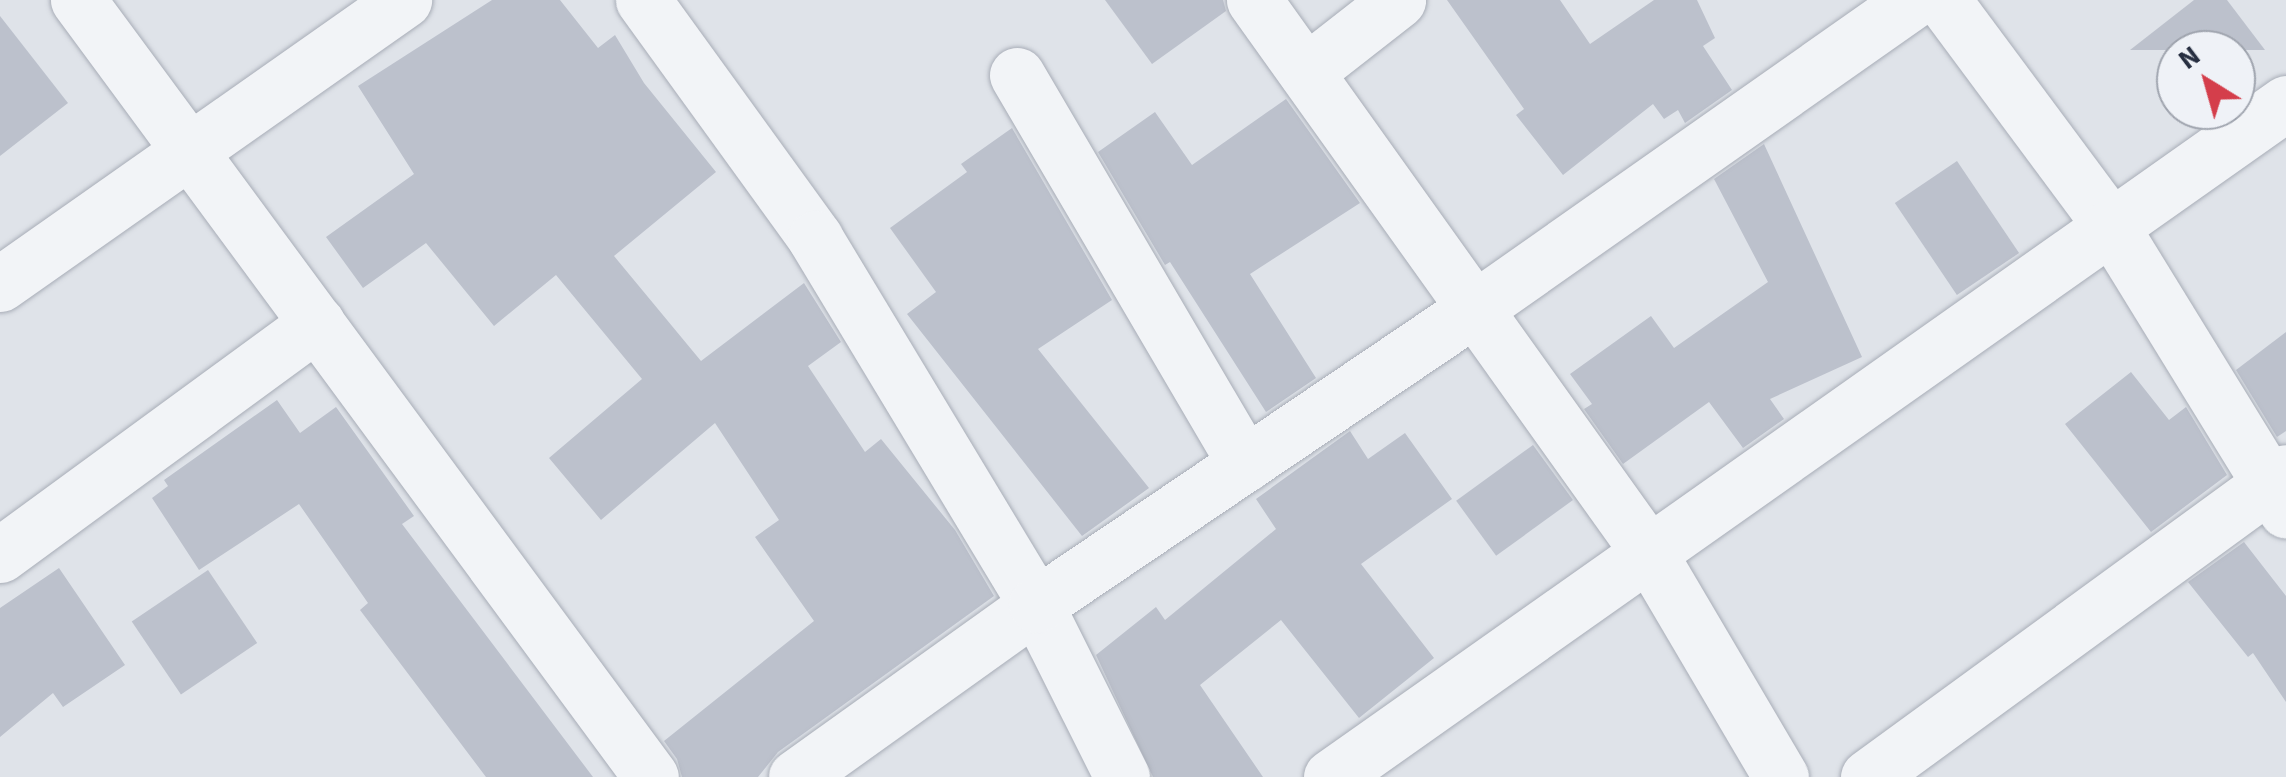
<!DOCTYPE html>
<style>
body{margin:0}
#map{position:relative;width:2286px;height:777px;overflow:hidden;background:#dfe3e9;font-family:"Source Sans 3",sans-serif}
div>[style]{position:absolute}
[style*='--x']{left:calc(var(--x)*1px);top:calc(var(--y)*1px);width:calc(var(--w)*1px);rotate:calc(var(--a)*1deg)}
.building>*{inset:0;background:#bcc1cc;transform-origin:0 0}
.roads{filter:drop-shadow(0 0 2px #a8adb7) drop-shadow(0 0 2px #a8adb7)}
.street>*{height:55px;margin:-27.5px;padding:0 27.5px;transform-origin:27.5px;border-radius:27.5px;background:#f2f4f7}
span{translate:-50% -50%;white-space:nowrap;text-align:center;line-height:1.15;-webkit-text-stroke:9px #eff2f7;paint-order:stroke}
.north{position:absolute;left:2156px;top:30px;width:100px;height:100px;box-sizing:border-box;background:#eff2f7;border:2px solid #9fa4ae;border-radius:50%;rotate:323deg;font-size:28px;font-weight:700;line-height:40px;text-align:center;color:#272f41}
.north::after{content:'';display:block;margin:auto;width:35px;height:45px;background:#d43e4b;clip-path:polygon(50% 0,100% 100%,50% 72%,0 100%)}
</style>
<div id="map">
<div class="building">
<div style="clip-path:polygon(492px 0,560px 0,598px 48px,615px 35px,644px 83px,716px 172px,614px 256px,701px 361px,804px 283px,841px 342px,808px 366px,865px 452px,881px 439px,955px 530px,994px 596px,778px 752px,758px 777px,682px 777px,677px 759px,664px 741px,814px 621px,755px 537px,779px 520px,715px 423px,601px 520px,549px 458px,642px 379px,556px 275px,494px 326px,426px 243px,363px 288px,326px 237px,414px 174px,358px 86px)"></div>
<div style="clip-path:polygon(1105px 0,1223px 0,1226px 11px,1152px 64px)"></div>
<div style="clip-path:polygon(1447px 0,1560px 0,1590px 44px,1654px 0,1697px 0,1715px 38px,1703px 46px,1732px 90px,1685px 123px,1678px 110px,1664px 119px,1653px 104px,1563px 175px,1516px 115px,1524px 109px)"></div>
<div style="clip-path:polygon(2194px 0,2227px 0,2265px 50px,2130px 50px)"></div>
<div style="clip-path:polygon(0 16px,68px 103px,0 156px)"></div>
<div style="clip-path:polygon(1286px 99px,1360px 203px,1250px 274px,1316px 378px,1266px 412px,1170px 262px,1165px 265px,1098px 152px,1155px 112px,1192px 165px)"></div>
<div style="clip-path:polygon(1012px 128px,1112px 300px,1038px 349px,1149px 488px,1082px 536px,907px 314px,936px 292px,890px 228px,967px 172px,961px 164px)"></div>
<div style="clip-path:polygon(1764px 144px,1862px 357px,1770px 399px,1784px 419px,1743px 448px,1709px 402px,1623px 464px,1584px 409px,1592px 404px,1570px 374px,1651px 316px,1674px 348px,1768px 282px,1714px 179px)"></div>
<div style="left:1957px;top:161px;width:111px;height:75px;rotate:56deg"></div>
<div style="clip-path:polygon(2286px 332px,2286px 431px,2277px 437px,2236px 370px)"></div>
<div style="clip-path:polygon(2131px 372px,2169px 420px,2186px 407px,2227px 475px,2151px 532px,2065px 424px)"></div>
<div style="clip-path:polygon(277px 400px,300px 433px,336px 407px,414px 516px,402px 524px,593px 777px,486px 777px,360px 610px,368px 603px,299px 504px,199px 570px,152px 498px,168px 486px,164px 480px)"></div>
<div style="clip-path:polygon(1350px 431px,1368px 459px,1405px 433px,1452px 499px,1361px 564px,1434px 658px,1359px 718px,1281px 620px,1200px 685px,1263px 777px,1153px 777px,1096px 655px,1156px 607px,1165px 620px,1276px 529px,1256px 499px)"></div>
<div style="left:1533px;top:445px;width:68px;height:95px;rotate:54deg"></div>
<div style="clip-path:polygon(2244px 542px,2286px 596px,2286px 702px,2253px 653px,2248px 657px,2188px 582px)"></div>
<div style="clip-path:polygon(59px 568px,125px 665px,63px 707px,53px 693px,0 737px,0 608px)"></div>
<div style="left:208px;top:570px;width:88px;height:92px;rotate:56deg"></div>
</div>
<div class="roads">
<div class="street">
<div style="--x:78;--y:0;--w:965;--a:53.59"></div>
<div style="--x:643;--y:0;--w:294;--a:54.1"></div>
<div style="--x:815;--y:238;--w:428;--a:58.9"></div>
<div style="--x:1036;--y:605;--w:192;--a:63.4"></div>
<div style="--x:1254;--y:0;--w:680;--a:54.46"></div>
<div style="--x:1649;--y:553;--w:260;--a:59.5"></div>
<div style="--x:1943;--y:0;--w:282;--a:53.4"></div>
<div style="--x:2111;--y:226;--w:334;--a:58.4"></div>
<div style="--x:1306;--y:72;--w:117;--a:-38"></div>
<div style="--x:1017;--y:75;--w:451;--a:59.6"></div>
<div style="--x:0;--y:284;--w:494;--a:-35.1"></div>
<div style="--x:0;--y:555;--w:393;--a:-36.2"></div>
<div style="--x:796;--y:777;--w:295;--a:-35.6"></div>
<div style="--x:1036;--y:605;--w:532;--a:-34.05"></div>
<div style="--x:1477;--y:307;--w:534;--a:-35.09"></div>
<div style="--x:1331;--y:777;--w:1169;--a:-35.21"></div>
<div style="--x:1868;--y:777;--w:517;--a:-36.12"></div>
</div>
</div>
<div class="north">N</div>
</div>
